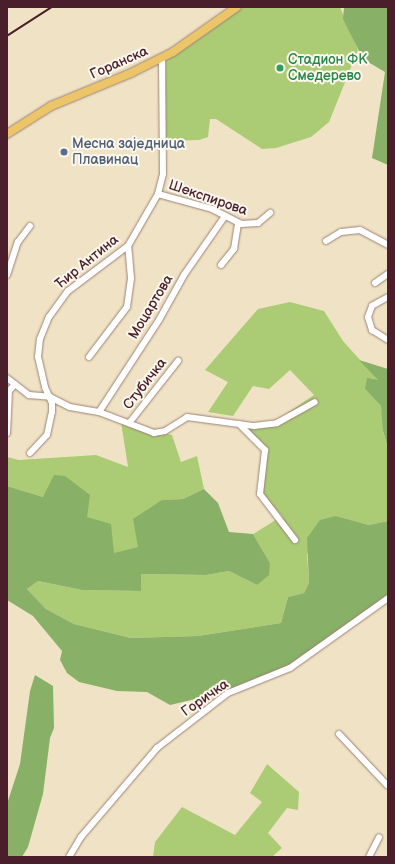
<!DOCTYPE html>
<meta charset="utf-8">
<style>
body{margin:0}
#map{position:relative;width:395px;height:864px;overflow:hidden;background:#f0e3c5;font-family:"Balsamiq Sans",sans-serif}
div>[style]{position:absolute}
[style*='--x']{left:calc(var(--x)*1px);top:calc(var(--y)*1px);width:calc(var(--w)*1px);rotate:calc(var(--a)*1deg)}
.green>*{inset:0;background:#abcc75}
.forest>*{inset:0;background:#88b066}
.roads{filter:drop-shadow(0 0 1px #9d8178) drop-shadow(0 0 1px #9d8178)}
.minor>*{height:6px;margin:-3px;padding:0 3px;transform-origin:3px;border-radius:3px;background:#fff}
.major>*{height:8px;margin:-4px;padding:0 4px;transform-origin:4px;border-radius:4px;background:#ecc569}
.rail>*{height:1.5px;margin:-0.75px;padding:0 0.75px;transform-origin:0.75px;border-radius:0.75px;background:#4a1f2b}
.dots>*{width:11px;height:11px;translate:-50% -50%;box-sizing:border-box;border:2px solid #fbf7ec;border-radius:50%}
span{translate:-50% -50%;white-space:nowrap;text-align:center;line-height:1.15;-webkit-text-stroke:4px #fbf7ec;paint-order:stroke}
.leisure-label{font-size:14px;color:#27864d}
.left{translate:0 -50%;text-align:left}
.street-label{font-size:14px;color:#4a1f2b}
.service-label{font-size:14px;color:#4e5e75}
.frame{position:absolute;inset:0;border:8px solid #4a1f2b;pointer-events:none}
</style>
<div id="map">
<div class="green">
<div style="clip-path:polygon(242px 7px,340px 7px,358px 50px,329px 122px,311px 137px,276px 148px,262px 149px,216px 119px,210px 119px,208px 137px,199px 140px,165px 141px,166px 60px)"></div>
<div style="clip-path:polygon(290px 302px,324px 311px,343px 341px,379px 381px,365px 389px,381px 406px,383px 419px,383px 432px,388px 448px,388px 521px,369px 525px,336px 516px,307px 554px,309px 583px,304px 593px,288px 597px,281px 623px,198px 636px,131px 638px,74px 624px,46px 609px,27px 589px,38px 581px,82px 590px,141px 591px,141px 574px,206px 575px,229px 571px,257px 585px,270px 563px,253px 534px,282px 516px,262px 493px,267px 450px,246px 427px,277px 420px,314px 395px,290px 370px,269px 389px,253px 386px,233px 416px,208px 412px,228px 382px,205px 370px,258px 309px)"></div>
<div style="clip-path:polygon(121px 422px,172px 435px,181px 462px,197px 456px,204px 489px,183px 499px,162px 500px,139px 547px,114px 554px,87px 517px,43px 497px,7px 486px,7px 457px,19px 460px,96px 455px,128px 467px)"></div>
<div style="clip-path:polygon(267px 764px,299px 792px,298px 810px,287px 808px,268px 833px,282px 848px,272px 857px,153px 857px,155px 842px,182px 807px,235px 835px,262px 802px,250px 793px)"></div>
</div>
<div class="forest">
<div style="clip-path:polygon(344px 7px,388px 7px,388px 165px,372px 158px,385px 72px,363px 59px,343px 19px)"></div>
<div style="clip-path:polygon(359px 360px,388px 369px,388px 448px,383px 431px,381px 406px,365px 389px,367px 378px,378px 380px)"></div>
<div style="clip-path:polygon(54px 475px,65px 476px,90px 495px,87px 517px,111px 524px,114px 553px,138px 547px,133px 519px,162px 500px,183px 499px,204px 489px,218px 503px,229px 532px,253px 534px,270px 563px,269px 575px,257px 585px,229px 571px,206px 575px,141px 574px,141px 591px,82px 590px,38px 581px,27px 589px,46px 609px,74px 624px,131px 638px,198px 636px,281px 623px,288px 597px,304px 593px,309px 583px,307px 538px,320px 520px,336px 516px,369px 525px,388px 521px,388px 594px,300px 660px,229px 691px,170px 705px,147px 692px,117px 691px,79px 682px,67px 673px,60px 660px,62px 651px,33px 616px,7px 600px,7px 486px,43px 497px)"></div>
<div style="clip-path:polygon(35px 675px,53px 686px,54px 728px,50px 738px,43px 794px,28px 847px,22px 857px,7px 857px,7px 804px,20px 764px,30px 691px)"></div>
</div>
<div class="roads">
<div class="minor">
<div style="--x:158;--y:194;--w:56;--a:15.5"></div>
<div style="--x:212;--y:209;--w:33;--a:27"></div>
<div style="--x:241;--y:224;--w:17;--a:-3"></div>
<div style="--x:258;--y:223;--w:16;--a:-40"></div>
<div style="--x:326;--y:241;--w:17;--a:-31"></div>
<div style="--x:341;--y:232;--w:19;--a:-6"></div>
<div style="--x:360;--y:230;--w:32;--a:28"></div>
<div style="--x:221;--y:265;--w:21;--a:-51"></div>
<div style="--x:234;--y:249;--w:25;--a:-81"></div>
<div style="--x:7;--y:275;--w:35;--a:-72"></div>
<div style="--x:18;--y:242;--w:20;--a:-53"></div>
<div style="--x:375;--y:283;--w:16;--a:-35"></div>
<div style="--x:388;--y:297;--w:18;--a:151"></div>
<div style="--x:372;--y:306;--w:12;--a:110"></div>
<div style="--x:368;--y:317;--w:14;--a:73"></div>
<div style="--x:372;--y:330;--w:19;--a:32"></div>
<div style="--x:89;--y:357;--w:63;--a:-52.8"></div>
<div style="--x:127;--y:307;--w:29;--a:-82"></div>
<div style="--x:131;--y:278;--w:32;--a:-95"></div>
<div style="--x:7;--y:378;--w:28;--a:38"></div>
<div style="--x:29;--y:395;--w:21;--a:5"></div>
<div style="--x:50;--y:397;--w:22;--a:27"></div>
<div style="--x:70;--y:407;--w:29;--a:10"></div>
<div style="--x:99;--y:412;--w:59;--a:20.9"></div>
<div style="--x:154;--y:433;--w:11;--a:-10"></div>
<div style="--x:165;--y:431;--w:26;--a:-32"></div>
<div style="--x:187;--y:417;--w:68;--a:7.7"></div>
<div style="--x:254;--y:426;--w:23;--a:-7"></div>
<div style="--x:277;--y:423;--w:43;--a:-28.9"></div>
<div style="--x:99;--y:412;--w:110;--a:-56.9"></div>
<div style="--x:159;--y:320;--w:51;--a:-60.9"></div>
<div style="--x:184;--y:275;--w:72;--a:-55.2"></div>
<div style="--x:130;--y:422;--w:78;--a:-51.8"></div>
<div style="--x:239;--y:424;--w:37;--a:45"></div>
<div style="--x:265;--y:450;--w:44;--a:96.5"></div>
<div style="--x:260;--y:494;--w:58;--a:52.7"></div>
<div style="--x:7;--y:433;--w:42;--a:-87.3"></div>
<div style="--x:9;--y:391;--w:9;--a:-49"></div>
<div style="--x:30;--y:453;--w:25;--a:-47"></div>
<div style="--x:47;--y:435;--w:24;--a:-78"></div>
<div style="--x:52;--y:412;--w:9;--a:-90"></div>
<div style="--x:52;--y:403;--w:17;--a:-114"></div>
<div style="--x:45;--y:387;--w:31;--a:-103"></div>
<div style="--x:38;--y:357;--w:18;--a:-84"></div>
<div style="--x:40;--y:339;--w:24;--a:-68"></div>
<div style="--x:49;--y:317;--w:32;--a:-54"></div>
<div style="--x:68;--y:291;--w:75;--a:-36.9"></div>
<div style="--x:128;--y:246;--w:60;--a:-60"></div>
<div style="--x:158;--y:194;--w:21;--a:-76"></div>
<div style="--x:163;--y:174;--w:116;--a:-90.5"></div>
<div style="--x:339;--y:734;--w:71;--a:46.7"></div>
<div style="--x:69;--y:857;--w:23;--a:-59"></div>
<div style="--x:81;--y:837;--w:117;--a:-49.5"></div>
<div style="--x:157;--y:748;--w:90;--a:-37.8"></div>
<div style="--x:228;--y:693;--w:67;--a:-22"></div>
<div style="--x:290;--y:668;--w:120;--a:-35.5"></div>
<div style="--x:369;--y:857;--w:22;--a:-63"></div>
</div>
<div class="major">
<div style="--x:7;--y:134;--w:52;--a:-32.5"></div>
<div style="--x:51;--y:106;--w:87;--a:-22.4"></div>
<div style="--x:131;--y:73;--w:47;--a:-26.6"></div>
<div style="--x:173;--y:52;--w:78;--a:-35.1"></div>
</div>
</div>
<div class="rail">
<div style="--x:7;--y:36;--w:54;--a:-32.8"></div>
</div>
<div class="dots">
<div style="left:280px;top:68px;background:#2e9e5b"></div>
<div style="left:64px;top:152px;background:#5c6f8a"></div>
</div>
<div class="leisure-label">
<span class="left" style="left:288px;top:68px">Стадион ФК<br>Смедерево</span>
</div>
<div class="street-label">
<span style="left:119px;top:63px;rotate:-24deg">Горанска</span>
<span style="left:208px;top:198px;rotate:19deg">Шекспирова</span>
<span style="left:87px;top:262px;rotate:-39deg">Ћир Антина</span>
<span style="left:151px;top:307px;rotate:-59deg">Моцартова</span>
<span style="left:145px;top:384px;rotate:-52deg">Стубичка</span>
<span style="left:205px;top:698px;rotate:-35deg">Горичка</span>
</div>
<div class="service-label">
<span class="left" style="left:72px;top:152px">Месна заједница<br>Плавинац</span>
</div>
<div class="frame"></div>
</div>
